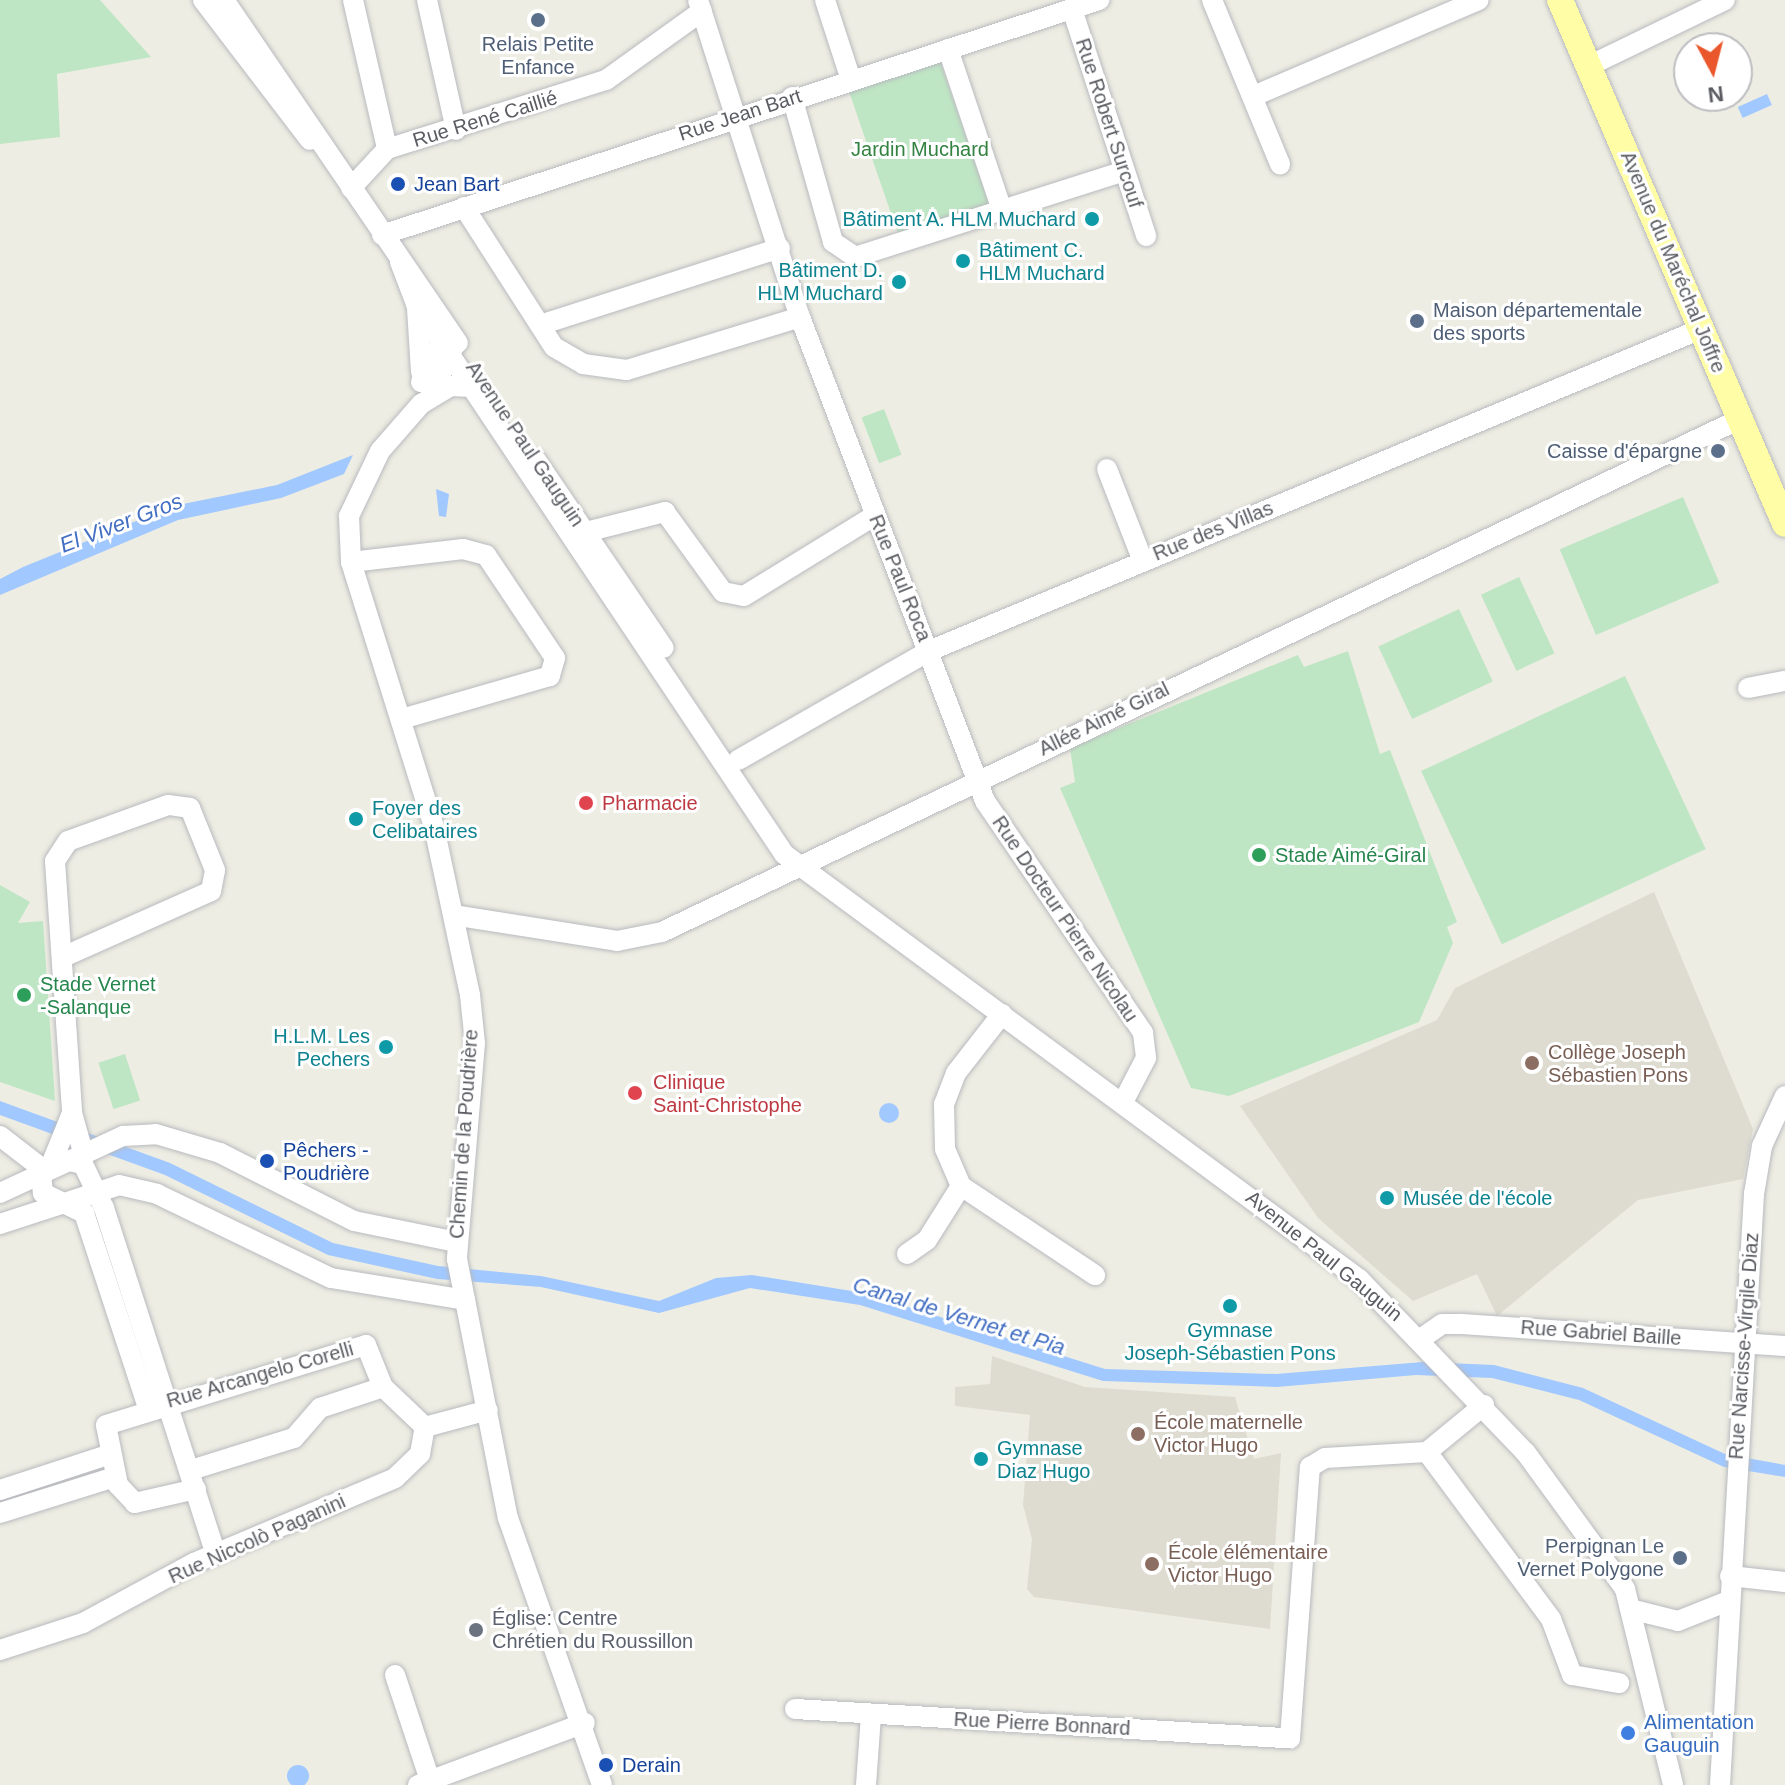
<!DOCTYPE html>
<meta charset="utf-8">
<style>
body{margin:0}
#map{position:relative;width:1785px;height:1785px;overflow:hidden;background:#eeede3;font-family:Arial,sans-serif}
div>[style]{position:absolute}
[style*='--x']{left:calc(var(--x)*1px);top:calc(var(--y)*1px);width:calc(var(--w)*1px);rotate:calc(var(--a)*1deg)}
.education>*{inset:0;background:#dedcd1}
.green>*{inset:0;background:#bfe6c4;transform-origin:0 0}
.water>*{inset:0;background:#a1c8ff;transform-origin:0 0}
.round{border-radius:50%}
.roads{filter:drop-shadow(0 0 2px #b8babf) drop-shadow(0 0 2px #b8babf)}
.minor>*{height:20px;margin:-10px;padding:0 10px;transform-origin:10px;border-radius:10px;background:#fff}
.major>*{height:26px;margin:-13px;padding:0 13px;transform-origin:13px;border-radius:13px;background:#fffea6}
.dots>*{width:22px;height:22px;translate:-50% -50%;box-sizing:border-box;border:4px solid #fff;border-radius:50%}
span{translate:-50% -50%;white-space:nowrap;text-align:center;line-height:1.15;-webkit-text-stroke:6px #fff;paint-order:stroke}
.service-label{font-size:20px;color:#4e5e75}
.left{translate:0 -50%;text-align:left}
.right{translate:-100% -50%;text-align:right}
.street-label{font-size:20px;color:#5b5d63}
.park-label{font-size:20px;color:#338242}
.transit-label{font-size:20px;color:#164399}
.culture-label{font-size:20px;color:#0d838f}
.health-label{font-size:20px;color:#be3a42}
.leisure-label{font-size:20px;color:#27864d}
.education-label{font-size:20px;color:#785e54}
.worship-label{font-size:20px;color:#5b616d}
.shop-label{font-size:20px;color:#366cbe}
.water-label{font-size:22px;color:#436fc3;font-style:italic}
.north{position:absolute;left:1673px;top:32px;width:80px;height:80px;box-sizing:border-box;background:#fff;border:2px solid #bdbec1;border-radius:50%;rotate:173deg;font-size:22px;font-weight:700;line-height:32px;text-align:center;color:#5b5d63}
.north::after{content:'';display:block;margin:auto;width:28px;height:36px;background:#ea572c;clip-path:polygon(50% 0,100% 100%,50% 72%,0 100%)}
</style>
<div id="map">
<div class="education">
<div style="clip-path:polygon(1654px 892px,1753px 1129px,1743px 1179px,1638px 1200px,1497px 1316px,1477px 1274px,1413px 1301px,1318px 1218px,1240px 1106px,1437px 1020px,1455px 988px)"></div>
<div style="clip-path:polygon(992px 1356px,1085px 1387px,1235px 1397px,1254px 1459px,1281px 1453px,1270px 1629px,1034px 1597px,1027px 1589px,1032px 1539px,1023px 1505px,1030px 1415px,955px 1406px,955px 1387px,990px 1384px)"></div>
</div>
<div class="green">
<div style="clip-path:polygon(0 0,100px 0,151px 57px,57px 74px,60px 137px,0 144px)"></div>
<div style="left:940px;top:61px;width:154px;height:96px;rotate:71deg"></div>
<div style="left:884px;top:409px;width:49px;height:24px;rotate:69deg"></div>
<div style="left:1683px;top:497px;width:93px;height:134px;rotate:67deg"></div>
<div style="left:1519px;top:577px;width:84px;height:42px;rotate:65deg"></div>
<div style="left:1459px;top:609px;width:80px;height:89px;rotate:65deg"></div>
<div style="clip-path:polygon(1348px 651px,1380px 754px,1390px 750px,1457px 922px,1447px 927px,1453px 943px,1419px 1022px,1229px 1096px,1191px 1088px,1060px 788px,1075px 782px,1070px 748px,1298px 655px,1304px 667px)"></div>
<div style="left:1625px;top:676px;width:191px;height:225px;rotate:65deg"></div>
<div style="clip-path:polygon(0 885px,30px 902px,18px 923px,43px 921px,55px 1101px,0 1082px)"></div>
<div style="left:125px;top:1054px;width:49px;height:28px;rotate:72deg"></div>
</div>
<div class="water">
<div style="left:1767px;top:94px;width:12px;height:32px;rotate:66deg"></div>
<div style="clip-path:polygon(353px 455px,344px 474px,281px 498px,178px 520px,0 595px,0 579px,23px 567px,173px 506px,277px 485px)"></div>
<div style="clip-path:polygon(436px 489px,449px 494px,446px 517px,439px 516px)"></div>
<div style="clip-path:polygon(0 1101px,170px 1163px,333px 1243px,438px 1266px,541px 1276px,659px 1301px,716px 1278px,752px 1275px,864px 1293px,1105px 1369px,1276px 1374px,1423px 1362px,1494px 1365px,1583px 1388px,1725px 1454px,1785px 1465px,1785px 1477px,1724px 1467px,1579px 1400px,1492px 1378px,1416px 1375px,1277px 1387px,1103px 1381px,860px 1305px,750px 1288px,659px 1313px,541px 1287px,437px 1279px,328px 1255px,165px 1175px,0 1115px)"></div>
<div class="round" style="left:879px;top:1103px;width:20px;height:20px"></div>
<div class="round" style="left:287px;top:1765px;width:22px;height:22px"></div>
</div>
<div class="roads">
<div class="minor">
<div style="--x:203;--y:0;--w:176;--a:52.6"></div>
<div style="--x:224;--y:0;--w:415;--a:55.7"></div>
<div style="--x:353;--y:0;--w:153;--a:77.1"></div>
<div style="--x:427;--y:0;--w:133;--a:77.4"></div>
<div style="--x:698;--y:0;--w:333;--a:72.2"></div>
<div style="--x:800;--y:317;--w:518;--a:69.08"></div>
<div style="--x:985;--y:801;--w:281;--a:55.7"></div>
<div style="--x:1143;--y:1033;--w:25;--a:83"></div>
<div style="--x:1146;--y:1058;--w:50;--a:117.6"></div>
<div style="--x:825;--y:0;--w:84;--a:72"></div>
<div style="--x:1212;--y:0;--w:178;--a:67.5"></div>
<div style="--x:1072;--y:9;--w:239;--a:71.9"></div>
<div style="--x:948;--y:49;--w:170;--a:71.5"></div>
<div style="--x:1589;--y:66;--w:151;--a:-25.9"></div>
<div style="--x:1256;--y:95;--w:242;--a:-23.1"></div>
<div style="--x:792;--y:97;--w:151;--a:74.2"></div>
<div style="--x:833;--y:242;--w:27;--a:34"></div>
<div style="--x:855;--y:257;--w:282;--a:-17.7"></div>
<div style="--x:387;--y:149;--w:230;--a:-17.5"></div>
<div style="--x:606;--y:80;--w:118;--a:-35.7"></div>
<div style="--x:351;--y:188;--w:53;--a:-47.3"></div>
<div style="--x:464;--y:207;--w:166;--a:57.3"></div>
<div style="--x:554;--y:347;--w:34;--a:30"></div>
<div style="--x:583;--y:364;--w:44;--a:7.8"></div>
<div style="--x:627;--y:370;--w:181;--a:-17"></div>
<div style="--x:382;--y:235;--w:755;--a:-18.15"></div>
<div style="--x:400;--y:262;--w:45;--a:69.1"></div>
<div style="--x:416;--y:304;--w:662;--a:56.21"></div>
<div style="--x:784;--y:854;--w:715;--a:36.47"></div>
<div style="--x:1359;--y:1279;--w:241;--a:46.2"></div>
<div style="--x:1526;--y:1453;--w:168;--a:53.9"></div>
<div style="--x:1625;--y:1589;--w:202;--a:76.2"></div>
<div style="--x:417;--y:308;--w:64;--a:86.4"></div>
<div style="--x:540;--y:325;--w:252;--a:-17.8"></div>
<div style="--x:421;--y:382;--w:28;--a:-71"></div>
<div style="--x:430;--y:356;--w:17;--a:-45"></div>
<div style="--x:442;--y:344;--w:12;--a:20"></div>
<div style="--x:471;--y:387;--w:20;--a:-177"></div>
<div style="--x:451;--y:386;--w:35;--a:149"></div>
<div style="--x:421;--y:404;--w:62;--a:131.1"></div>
<div style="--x:380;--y:451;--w:72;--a:115.5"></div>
<div style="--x:349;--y:516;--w:46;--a:87.5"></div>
<div style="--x:351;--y:562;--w:278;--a:72.6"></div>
<div style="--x:434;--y:827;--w:172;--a:77.9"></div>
<div style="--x:470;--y:995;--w:48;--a:84.1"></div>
<div style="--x:475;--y:1043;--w:217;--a:94.8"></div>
<div style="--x:457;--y:1259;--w:264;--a:78.9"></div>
<div style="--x:508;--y:1518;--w:283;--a:70.6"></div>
<div style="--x:430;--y:397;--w:57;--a:-65.2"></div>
<div style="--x:536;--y:460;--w:227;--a:55.8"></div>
<div style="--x:1107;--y:469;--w:97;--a:68.7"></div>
<div style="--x:578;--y:534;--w:90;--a:-14.2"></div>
<div style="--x:665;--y:512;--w:99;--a:54.1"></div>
<div style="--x:723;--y:592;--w:21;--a:11"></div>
<div style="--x:744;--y:596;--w:153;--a:-31.6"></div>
<div style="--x:351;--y:562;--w:113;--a:-6.6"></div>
<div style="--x:463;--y:549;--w:24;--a:15"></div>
<div style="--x:486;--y:555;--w:124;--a:56.2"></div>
<div style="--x:555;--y:658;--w:19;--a:106"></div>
<div style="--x:550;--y:676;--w:154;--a:163.8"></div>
<div style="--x:1748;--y:688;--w:38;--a:-11"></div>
<div style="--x:738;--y:760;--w:220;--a:-29.7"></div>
<div style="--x:929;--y:651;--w:836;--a:-22.64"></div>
<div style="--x:453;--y:915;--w:166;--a:9"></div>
<div style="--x:617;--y:941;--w:46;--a:-11.3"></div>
<div style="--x:662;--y:932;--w:1194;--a:-25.45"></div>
<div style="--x:63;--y:957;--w:162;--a:-24"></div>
<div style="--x:211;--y:891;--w:21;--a:-79"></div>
<div style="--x:215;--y:870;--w:67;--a:-112"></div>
<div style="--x:190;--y:808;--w:22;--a:-172"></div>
<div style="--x:168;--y:805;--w:106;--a:160.2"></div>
<div style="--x:68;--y:841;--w:24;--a:123"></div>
<div style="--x:55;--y:861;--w:253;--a:86.1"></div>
<div style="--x:72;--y:1113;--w:41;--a:74.2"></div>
<div style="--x:1002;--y:1014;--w:75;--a:127.9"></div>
<div style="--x:956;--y:1073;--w:33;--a:111"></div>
<div style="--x:944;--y:1104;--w:45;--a:88.7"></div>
<div style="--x:945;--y:1149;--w:40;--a:66.6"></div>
<div style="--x:961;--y:1186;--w:161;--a:33.6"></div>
<div style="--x:0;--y:1136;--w:56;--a:37.7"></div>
<div style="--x:65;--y:1160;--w:18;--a:13"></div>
<div style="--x:83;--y:1164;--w:49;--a:64.5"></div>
<div style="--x:104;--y:1208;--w:364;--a:72.1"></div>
<div style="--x:50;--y:1167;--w:58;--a:-67.8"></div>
<div style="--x:41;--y:1172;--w:21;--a:85"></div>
<div style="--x:43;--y:1193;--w:46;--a:26"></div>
<div style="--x:84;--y:1213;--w:205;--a:71.8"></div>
<div style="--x:0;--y:1193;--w:136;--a:-24.9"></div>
<div style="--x:123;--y:1136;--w:33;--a:-3"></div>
<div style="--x:156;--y:1134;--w:67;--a:16.5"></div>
<div style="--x:220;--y:1153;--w:150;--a:26.9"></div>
<div style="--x:354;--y:1221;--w:104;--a:11.6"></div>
<div style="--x:0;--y:1224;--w:125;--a:-18.1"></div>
<div style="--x:119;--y:1185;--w:39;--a:13"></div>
<div style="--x:157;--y:1194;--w:193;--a:25.8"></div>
<div style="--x:331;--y:1278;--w:136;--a:9.3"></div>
<div style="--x:907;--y:1254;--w:24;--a:-35"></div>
<div style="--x:927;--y:1240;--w:64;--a:-57.8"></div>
<div style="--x:1422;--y:1338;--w:24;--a:-35"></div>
<div style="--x:1442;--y:1324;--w:19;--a:0"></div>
<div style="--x:1461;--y:1324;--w:325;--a:3.9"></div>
<div style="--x:425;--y:1427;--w:65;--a:-15.1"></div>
<div style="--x:1427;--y:1452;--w:208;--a:53.4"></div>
<div style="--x:1551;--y:1619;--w:60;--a:69.4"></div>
<div style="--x:1572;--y:1675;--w:48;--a:9.7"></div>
<div style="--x:191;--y:1470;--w:108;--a:-17.3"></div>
<div style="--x:294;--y:1438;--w:40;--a:-49"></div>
<div style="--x:320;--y:1408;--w:66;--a:-18.4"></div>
<div style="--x:196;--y:1489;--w:63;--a:167.1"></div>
<div style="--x:135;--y:1503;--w:25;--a:-133"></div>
<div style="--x:118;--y:1485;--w:61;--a:-101.3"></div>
<div style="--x:106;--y:1425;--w:272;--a:-17.1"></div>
<div style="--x:366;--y:1345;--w:45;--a:68"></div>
<div style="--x:383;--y:1387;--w:58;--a:43.6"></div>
<div style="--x:0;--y:1490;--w:114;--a:-18"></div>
<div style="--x:0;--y:1513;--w:121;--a:-17.4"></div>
<div style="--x:1730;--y:1576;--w:55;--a:6.2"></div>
<div style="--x:1634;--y:1610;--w:45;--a:14"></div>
<div style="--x:1678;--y:1621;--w:54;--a:-21.8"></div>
<div style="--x:0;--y:1650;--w:87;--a:-18"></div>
<div style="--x:83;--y:1623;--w:126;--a:-28.4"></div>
<div style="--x:194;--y:1563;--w:218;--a:-22.9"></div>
<div style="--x:395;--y:1478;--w:35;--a:-44"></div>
<div style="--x:420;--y:1454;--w:27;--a:-80"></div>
<div style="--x:395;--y:1675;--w:111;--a:71.6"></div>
<div style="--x:795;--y:1709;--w:496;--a:3.4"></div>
<div style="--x:1290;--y:1738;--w:272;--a:-85.8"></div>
<div style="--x:1310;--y:1467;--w:17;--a:-31"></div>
<div style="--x:1325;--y:1458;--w:102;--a:-3.4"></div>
<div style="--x:1427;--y:1452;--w:74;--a:-39.5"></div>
<div style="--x:418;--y:1785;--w:178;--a:-20.4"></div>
<div style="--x:866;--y:1785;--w:70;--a:-85.9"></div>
<div style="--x:1720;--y:1785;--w:592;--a:-86.71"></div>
<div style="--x:1754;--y:1194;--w:49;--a:-80.5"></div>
<div style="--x:1762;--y:1146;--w:55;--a:-65.3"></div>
</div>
<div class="major">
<div style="--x:1560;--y:0;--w:570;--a:66.76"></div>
</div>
</div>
<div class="dots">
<div style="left:538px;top:20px;background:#5c6f8a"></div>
<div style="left:398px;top:184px;background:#1a4fb4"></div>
<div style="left:1092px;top:219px;background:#0f9aa8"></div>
<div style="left:963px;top:261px;background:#0f9aa8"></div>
<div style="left:899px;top:282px;background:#0f9aa8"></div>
<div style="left:1417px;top:321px;background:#5c6f8a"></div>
<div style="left:1718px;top:451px;background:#5c6f8a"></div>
<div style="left:586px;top:803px;background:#e0444e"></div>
<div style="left:356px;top:819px;background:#0f9aa8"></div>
<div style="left:1259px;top:855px;background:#2e9e5b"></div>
<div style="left:24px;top:995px;background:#2e9e5b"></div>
<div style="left:386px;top:1047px;background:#0f9aa8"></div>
<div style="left:1532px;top:1063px;background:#8d6e63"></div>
<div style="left:635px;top:1093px;background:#e0444e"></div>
<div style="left:267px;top:1161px;background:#1a4fb4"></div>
<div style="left:1387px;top:1198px;background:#0f9aa8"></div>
<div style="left:1230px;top:1306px;background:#0f9aa8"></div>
<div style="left:1138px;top:1434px;background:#8d6e63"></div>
<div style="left:981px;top:1459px;background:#0f9aa8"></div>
<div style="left:1680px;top:1558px;background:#5c6f8a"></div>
<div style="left:1152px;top:1564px;background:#8d6e63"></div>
<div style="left:476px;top:1630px;background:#6b7280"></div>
<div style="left:1628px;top:1733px;background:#3f7fe0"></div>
<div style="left:606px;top:1765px;background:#1a4fb4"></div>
</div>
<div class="service-label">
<span style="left:538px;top:56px">Relais Petite<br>Enfance</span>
<span class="left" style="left:1433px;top:322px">Maison départementale<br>des sports</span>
<span class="right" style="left:1702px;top:451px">Caisse d'épargne</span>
<span class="right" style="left:1664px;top:1558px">Perpignan Le<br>Vernet Polygone</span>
</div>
<div class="street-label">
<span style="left:740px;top:115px;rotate:-18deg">Rue Jean Bart</span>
<span style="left:485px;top:119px;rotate:-17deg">Rue René Caillié</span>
<span style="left:1109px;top:123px;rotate:72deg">Rue Robert Surcouf</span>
<span style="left:1673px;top:262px;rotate:67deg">Avenue du Maréchal Joffre</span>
<span style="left:525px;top:444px;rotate:56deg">Avenue Paul Gauguin</span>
<span style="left:1213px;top:531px;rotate:-22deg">Rue des Villas</span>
<span style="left:900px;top:578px;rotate:68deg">Rue Paul Roca</span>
<span style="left:1104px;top:719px;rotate:-26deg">Allée Aimé Giral</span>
<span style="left:1065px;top:919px;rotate:56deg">Rue Docteur Pierre Nicolau</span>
<span style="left:464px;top:1134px;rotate:-86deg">Chemin de la Poudrière</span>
<span style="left:1324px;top:1256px;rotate:39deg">Avenue Paul Gauguin</span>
<span style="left:1601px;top:1333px;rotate:4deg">Rue Gabriel Baille</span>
<span style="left:1744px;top:1346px;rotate:-86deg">Rue Narcisse-Virgile Diaz</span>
<span style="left:260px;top:1375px;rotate:-16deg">Rue Arcangelo Corelli</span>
<span style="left:257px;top:1539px;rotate:-24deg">Rue Niccolò Paganini</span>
<span style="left:1042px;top:1724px;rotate:3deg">Rue Pierre Bonnard</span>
</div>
<div class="park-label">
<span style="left:920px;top:149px">Jardin Muchard</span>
</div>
<div class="transit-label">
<span class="left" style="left:414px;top:184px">Jean Bart</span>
<span class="left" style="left:283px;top:1162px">Pêchers -<br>Poudrière</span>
<span class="left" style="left:622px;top:1765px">Derain</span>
</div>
<div class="culture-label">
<span class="right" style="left:1076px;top:219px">Bâtiment A. HLM Muchard</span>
<span class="left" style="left:979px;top:262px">Bâtiment C.<br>HLM Muchard</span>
<span class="right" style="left:883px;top:282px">Bâtiment D.<br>HLM Muchard</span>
<span class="left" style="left:372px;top:820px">Foyer des<br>Celibataires</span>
<span class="right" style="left:370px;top:1048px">H.L.M. Les<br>Pechers</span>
<span class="left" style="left:1403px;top:1198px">Musée de l'école</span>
<span style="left:1230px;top:1342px">Gymnase<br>Joseph-Sébastien Pons</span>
<span class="left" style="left:997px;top:1460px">Gymnase<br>Diaz Hugo</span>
</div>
<div class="health-label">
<span class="left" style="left:602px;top:803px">Pharmacie</span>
<span class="left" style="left:653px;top:1094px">Clinique<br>Saint-Christophe</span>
</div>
<div class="leisure-label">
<span class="left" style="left:1275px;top:855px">Stade Aimé-Giral</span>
<span class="left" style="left:40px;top:996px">Stade Vernet<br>-Salanque</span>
</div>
<div class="education-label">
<span class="left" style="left:1548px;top:1064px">Collège Joseph<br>Sébastien Pons</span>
<span class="left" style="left:1154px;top:1434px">École maternelle<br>Victor Hugo</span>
<span class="left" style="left:1168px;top:1564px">École élémentaire<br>Victor Hugo</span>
</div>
<div class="worship-label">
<span class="left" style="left:492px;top:1630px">Église: Centre<br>Chrétien du Roussillon</span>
</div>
<div class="shop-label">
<span class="left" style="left:1644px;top:1734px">Alimentation<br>Gauguin</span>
</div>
<div class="water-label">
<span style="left:121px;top:523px;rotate:-21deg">El Viver Gros</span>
<span style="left:959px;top:1316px;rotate:17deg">Canal de Vernet et Pia</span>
</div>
<div class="north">N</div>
</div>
